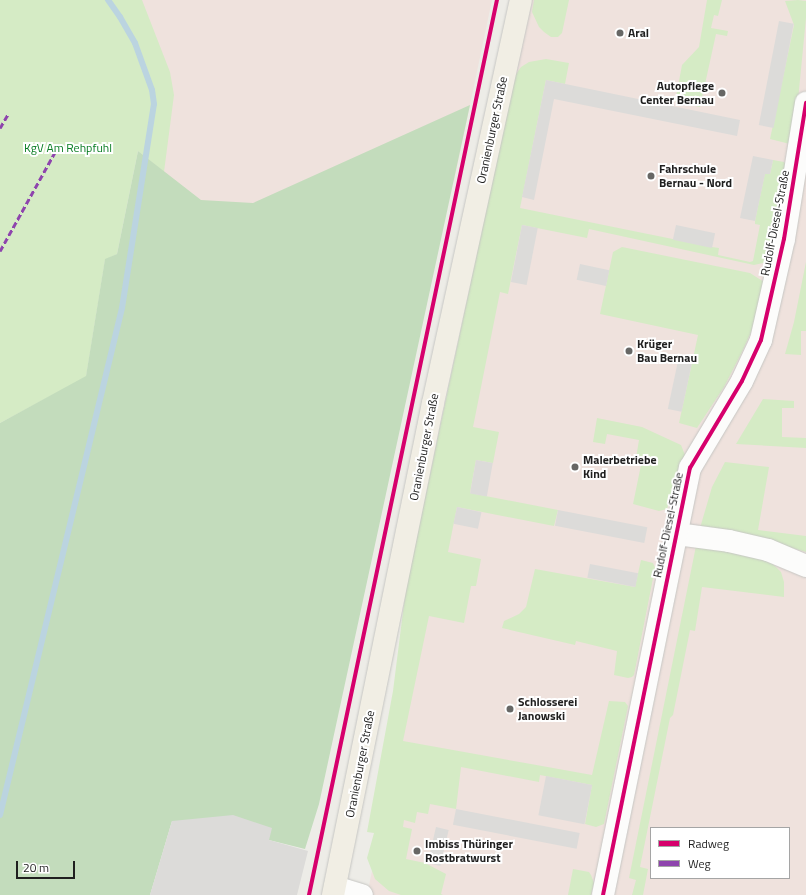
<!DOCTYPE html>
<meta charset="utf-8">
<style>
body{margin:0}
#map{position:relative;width:806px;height:895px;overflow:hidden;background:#edece7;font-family:"Titillium Web",sans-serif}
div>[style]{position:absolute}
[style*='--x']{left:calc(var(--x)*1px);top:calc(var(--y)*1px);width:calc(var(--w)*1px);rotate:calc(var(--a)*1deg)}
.commercial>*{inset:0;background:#efe2dd}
.grass>*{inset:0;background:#d5ebc5}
.forest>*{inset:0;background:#c3dcbc}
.parking>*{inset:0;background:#dcdbd9;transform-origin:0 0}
.stream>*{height:6px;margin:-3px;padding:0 3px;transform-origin:3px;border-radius:3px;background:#bbd4e0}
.roads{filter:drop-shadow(0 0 1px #c6c6c3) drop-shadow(0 0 1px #c6c6c3)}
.minor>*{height:22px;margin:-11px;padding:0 11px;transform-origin:11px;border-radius:11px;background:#fcfcfb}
.major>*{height:22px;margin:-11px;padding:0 11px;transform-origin:11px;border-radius:11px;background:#f1eee4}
.quiet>*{height:3px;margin-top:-1.5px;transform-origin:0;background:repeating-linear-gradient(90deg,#8e44ad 0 6px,transparent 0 9px)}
.cycleway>*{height:4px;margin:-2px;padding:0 2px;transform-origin:2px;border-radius:2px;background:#d6006c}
.dots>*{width:11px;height:11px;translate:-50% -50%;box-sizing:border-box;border:2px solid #fff;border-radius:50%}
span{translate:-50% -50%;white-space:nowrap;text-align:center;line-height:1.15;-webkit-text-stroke:4px #fff;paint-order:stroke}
.poi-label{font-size:12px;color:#1f1f1f;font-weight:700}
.left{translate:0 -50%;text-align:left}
.right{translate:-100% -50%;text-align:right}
.street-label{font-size:12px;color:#1f1f1f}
.park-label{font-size:12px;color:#0b7e25}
.legend{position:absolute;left:650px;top:827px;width:140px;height:52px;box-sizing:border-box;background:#fff;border:1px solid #a5a5a5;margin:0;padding:5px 7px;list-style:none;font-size:12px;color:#1f1f1f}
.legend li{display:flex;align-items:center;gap:8px;height:20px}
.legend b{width:20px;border:1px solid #a5a5a5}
.scale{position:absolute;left:16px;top:861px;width:59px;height:18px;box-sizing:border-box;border:2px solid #1f1f1f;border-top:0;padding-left:5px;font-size:12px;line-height:14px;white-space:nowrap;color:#1f1f1f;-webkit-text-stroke:3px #fff;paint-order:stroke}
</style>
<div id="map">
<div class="commercial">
<div style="clip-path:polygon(108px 0,492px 0,454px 181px,122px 308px,154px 104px)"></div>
<div style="clip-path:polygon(evenodd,532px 0,806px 0,806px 895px,367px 895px,448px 505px,515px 77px,532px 0,651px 828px,789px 828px,789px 878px,651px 878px,651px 828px)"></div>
</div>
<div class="grass">
<div style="clip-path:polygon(0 0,142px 0,170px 72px,174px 95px,164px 172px,138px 151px,117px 254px,105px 260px,86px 377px,0 423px)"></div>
<div style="clip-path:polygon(534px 0,569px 0,562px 33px,558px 37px,551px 37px,544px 32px,539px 27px,532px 12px)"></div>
<div style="clip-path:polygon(707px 0,722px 0,718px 16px,714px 15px,711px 28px,728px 31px,727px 36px,716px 34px,700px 107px,675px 102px,682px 65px,699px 47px)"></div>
<div style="clip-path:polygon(798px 0,806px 1px,806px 18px,798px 100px,790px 144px,770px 139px,794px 25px,785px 1px)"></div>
<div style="clip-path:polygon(546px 59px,569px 63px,565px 84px,546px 80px,520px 208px,712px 247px,719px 248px,718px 255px,750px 262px,753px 261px,760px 225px,755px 224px,755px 221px,765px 173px,770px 174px,773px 160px,784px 162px,787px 166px,768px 262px,754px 265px,589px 229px,587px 238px,522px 225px,508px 294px,500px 292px,473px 427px,499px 432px,493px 463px,476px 460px,470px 493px,558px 510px,554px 526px,457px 507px,448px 552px,481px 559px,476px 586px,471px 586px,464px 623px,429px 616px,403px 741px,592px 775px,609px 701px,625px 702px,628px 706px,604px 824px,596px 827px,585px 824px,592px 785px,540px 775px,539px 782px,461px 767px,456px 809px,430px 804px,428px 814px,417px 812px,415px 823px,404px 820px,403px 827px,412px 829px,406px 859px,425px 863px,446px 874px,441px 894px,443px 895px,401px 895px,389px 891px,375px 879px,367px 858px,374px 833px,367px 832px,393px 691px,406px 588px,514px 77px,521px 67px,529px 62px)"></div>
<div style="clip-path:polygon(622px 247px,750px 273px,764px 282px,752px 330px,742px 352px,724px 387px,697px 428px,679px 423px,698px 335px,600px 314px,613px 252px)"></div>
<div style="clip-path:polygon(806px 262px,806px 331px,801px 331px,801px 355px,785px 354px,794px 322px)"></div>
<div style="clip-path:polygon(763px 399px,794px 401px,794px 408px,782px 408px,782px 437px,806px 438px,806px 448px,736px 444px)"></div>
<div style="clip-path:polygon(597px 418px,642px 427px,681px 445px,685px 455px,676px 478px,667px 509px,659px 511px,633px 504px,641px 465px,635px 464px,639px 440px,607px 434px,605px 444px,593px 442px)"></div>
<div style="clip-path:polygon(725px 462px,769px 467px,758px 530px,806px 536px,806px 552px,750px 536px,700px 528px,712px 487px)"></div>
<div style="clip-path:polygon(696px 546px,768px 559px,781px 572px,784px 582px,784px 597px,702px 587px,695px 631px,690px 630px,673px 715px,670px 718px,640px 867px,648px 869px,643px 895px,632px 895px,636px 880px,629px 878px)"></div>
<div style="clip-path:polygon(641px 560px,653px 563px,655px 568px,634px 675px,632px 677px,628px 678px,614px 675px,617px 651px,576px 641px,575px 645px,502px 628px,504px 621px,519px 614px,526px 607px,535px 569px,635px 587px)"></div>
<div style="clip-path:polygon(573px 869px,589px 872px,591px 875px,594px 883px,591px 895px,568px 895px)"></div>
</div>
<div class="forest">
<div style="clip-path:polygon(470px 105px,319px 804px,305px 849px,269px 840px,172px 821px,150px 895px,0 895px,0 423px,86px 376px,105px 259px,117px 254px,138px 151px,201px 200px,253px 203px)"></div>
</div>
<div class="parking">
<div style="left:779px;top:21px;width:15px;height:106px;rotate:11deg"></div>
<div style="clip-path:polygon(546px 80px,740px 120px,737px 136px,554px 99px,534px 200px,522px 197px)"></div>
<div style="clip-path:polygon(753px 156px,773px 160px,770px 174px,765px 174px,755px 221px,740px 218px)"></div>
<div style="left:522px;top:225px;width:16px;height:58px;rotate:11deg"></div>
<div style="left:676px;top:225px;width:40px;height:15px;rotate:12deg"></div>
<div style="left:580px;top:264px;width:30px;height:16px;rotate:12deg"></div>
<div style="left:678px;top:361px;width:14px;height:49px;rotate:12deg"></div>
<div style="left:476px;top:460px;width:17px;height:34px;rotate:10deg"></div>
<div style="left:457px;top:507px;width:25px;height:17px;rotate:12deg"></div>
<div style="left:558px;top:510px;width:91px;height:16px;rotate:11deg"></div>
<div style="left:590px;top:564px;width:49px;height:14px;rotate:11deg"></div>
<div style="left:546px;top:776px;width:47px;height:40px;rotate:11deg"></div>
<div style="left:456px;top:809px;width:126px;height:16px;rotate:11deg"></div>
<div style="clip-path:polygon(233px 815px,272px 828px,269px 840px,308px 851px,297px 895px,150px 895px,172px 821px)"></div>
<div style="left:436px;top:827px;width:13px;height:37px;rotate:13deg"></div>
</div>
<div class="stream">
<div style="--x:0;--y:815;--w:521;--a:-76.47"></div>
<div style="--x:122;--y:308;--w:206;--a:-81.1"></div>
<div style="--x:154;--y:104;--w:14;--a:-98"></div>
<div style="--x:152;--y:90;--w:50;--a:-109.9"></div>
<div style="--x:135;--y:43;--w:30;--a:-120"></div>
<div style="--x:120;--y:17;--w:21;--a:-125"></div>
</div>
<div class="roads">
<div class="minor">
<div style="--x:677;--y:534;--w:52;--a:7.7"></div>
<div style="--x:729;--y:541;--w:40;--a:13"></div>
<div style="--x:768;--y:550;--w:41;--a:22.8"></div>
<div style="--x:335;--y:887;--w:28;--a:17"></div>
<div style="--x:603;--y:895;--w:436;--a:-78.5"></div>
<div style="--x:690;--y:468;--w:101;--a:-59.1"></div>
<div style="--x:742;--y:381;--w:45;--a:-65.1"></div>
<div style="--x:761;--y:340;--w:104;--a:-77.2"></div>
<div style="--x:784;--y:239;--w:138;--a:-80.8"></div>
</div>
<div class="major">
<div style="--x:333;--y:895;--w:502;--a:-78.51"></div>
<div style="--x:433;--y:403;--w:412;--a:-77.7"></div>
</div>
</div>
<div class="quiet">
<div style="--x:0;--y:128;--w:16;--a:-60"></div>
<div style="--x:0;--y:251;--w:121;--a:-60.9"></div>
</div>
<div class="cycleway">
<div style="--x:309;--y:895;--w:915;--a:-78.14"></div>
<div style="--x:603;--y:895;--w:436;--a:-78.5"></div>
<div style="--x:690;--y:468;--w:101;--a:-59.1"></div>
<div style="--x:742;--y:381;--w:45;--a:-65.1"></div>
<div style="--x:761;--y:340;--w:104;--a:-77.2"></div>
<div style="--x:784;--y:239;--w:138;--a:-80.8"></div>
</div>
<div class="dots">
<div style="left:620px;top:33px;background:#676765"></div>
<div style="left:722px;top:93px;background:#676765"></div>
<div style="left:651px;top:176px;background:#676765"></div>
<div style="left:629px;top:351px;background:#676765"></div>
<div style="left:575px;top:467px;background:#676765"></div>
<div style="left:510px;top:709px;background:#676765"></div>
<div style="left:417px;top:851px;background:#676765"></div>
</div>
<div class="poi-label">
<span class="left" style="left:628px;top:33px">Aral</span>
<span class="right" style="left:714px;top:93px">Autopflege<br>Center Bernau</span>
<span class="left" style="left:659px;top:176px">Fahrschule<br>Bernau - Nord</span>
<span class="left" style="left:637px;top:351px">Krüger<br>Bau Bernau</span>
<span class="left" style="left:583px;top:467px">Malerbetriebe<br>Kind</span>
<span class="left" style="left:518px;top:709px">Schlosserei<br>Janowski</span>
<span class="left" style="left:425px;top:851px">Imbiss Thüringer<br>Rostbratwurst</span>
</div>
<div class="street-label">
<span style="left:492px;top:130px;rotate:-78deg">Oranienburger Straße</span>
<span style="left:775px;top:223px;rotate:-79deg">Rudolf-Diesel-Straße</span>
<span style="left:424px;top:447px;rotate:-79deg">Oranienburger Straße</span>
<span style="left:668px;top:525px;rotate:-78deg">Rudolf-Diesel-Straße</span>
<span style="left:360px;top:764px;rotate:-79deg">Oranienburger Straße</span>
</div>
<div class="park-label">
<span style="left:68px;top:148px">KgV Am Rehpfuhl</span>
</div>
<ul class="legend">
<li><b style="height:5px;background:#d6006c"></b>Radweg</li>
<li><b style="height:5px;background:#8e44ad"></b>Weg</li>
</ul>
<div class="scale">20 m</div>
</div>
